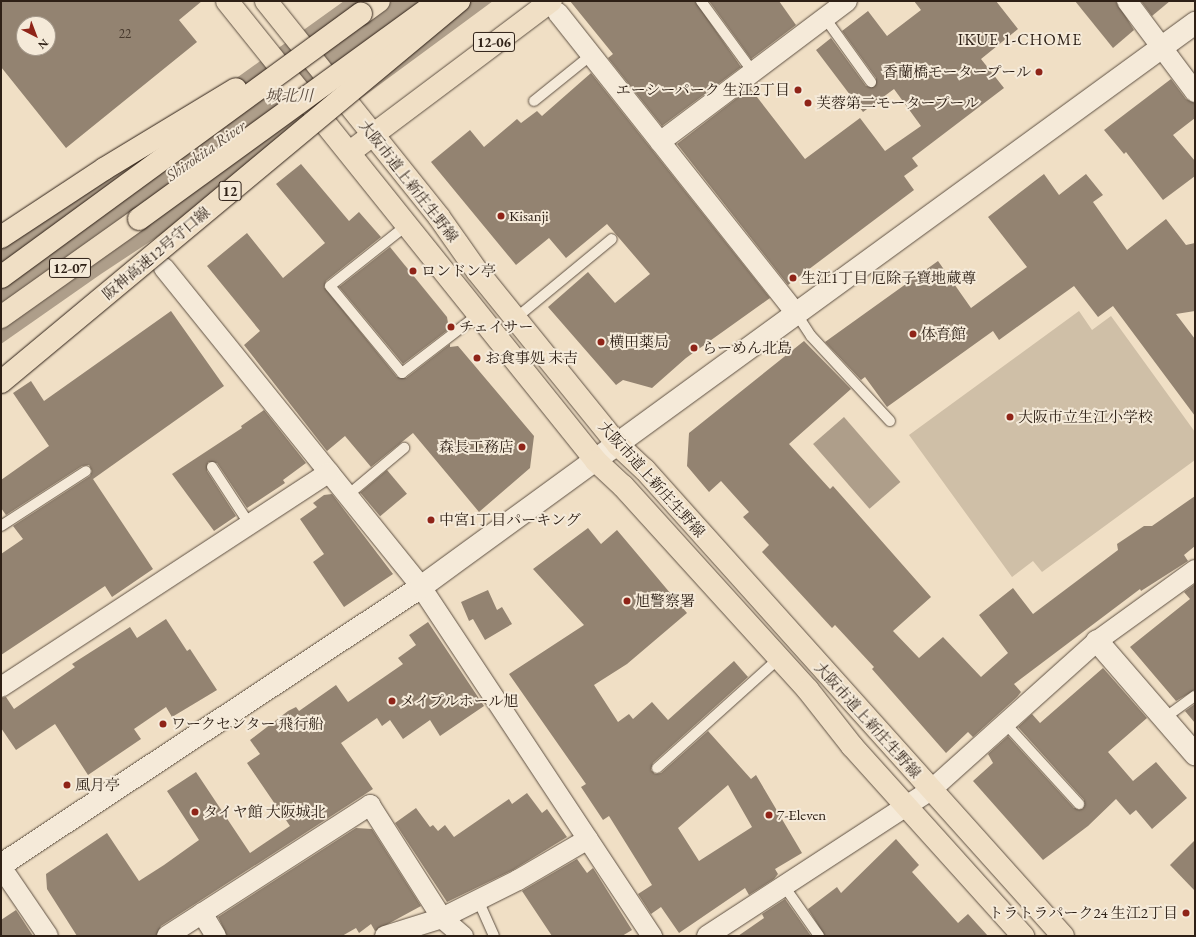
<!DOCTYPE html>
<meta charset="utf-8">
<style>
body{margin:0}
#map{position:relative;width:1196px;height:937px;overflow:hidden;background:#f0dfc5;font-family:"EB Garamond","Noto Serif JP",serif}
div>[style]{position:absolute}
[style*='--x']{left:calc(var(--x)*1px);top:calc(var(--y)*1px);width:calc(var(--w)*1px);rotate:calc(var(--a)*1deg)}
.green>*{inset:0;background:#cfbfa7}
.water>*{inset:0;background:#ae9e8a;transform-origin:0 0}
.building>*{inset:0;background:#938371;transform-origin:0 0}
.roads{filter:drop-shadow(0 0 1px #5e5042) drop-shadow(0 0 1px #5e5042)}
.service>*{height:10px;margin:-5px;padding:0 5px;transform-origin:5px;border-radius:5px;background:#f5ead9}
.minor>*{height:20px;margin:-10px;padding:0 10px;transform-origin:10px;border-radius:10px;background:#f5ead9}
.tertiary>*{height:22px;margin:-11px;padding:0 11px;transform-origin:11px;border-radius:11px;background:#f5ead9}
.primary>*{height:22px;margin:-11px;padding:0 11px;transform-origin:11px;border-radius:11px;background:#f0dfc5}
.motorway>*{height:22px;margin:-11px;padding:0 11px;transform-origin:11px;border-radius:11px;background:#f0dfc5}
.bridges{filter:drop-shadow(0 0 1px #2e2016) drop-shadow(0 0 1px #2e2016)}
.motorway-bridge>*{height:22px;margin:-11px;padding:0 11px;transform-origin:11px;border-radius:11px;background:#f0dfc5}
.dots>*{width:11px;height:11px;translate:-50% -50%;box-sizing:border-box;border:2px solid #f5ead9;border-radius:50%}
span{translate:-50% -50%;white-space:nowrap;text-align:center;line-height:1.15;-webkit-text-stroke:4px #f5ead9;paint-order:stroke}
.number-label{font-size:13px;color:#47392d}
.number-label span{-webkit-text-stroke-width:0}
.shield-label span{padding:1px 3px;background:#f5ead9;border:1px solid;border-radius:3px;-webkit-text-stroke-width:0}
.shield-label{font-size:14px;color:#2e2016;font-weight:700}
.poi-label{font-size:15px;color:#2e2016}
.right{translate:-100% -50%;text-align:right}
.left{translate:0 -50%;text-align:left}
.street-label{font-size:15px;color:#2e2016}
.neighbourhood-label{font-size:16px;color:#2e2016;letter-spacing:1px}
.water-label{font-size:16px;color:#5b4c3f;font-style:italic}
.frame{position:absolute;inset:0;border:2px solid #2e2016;pointer-events:none}
.north{position:absolute;left:16px;top:16px;width:40px;height:40px;box-sizing:border-box;background:#f5ead9;border:1px solid #a5998b;border-radius:50%;rotate:138deg;font-size:11px;font-weight:700;line-height:16px;text-align:center;color:#2e2016}
.north::after{content:'';display:block;margin:auto;width:14px;height:18px;background:#8f2418;clip-path:polygon(50% 0,100% 100%,50% 72%,0 100%)}
</style>
<div id="map">
<div class="green">
<div style="clip-path:polygon(1079px 311px,1092px 330px,1111px 316px,1195px 432px,1195px 460px,1042px 572px,1033px 561px,1012px 577px,909px 435px)"></div>
</div>
<div class="water">
<div style="clip-path:polygon(344px 1px,493px 1px,310px 136px,101px 274px,1px 344px,1px 247px)"></div>
<div style="left:844px;top:417px;width:86px;height:41px;rotate:49deg"></div>
</div>
<div class="building">
<div style="clip-path:polygon(evenodd,1px 1px,202px 1px,179px 20px,197px 42px,66px 148px,1px 67px,1px 1px,24px 24px,48px 24px,48px 48px,24px 48px,24px 24px)"></div>
<div style="clip-path:polygon(570px 1px,695px 1px,741px 67px,662px 126px,608px 58px,613px 54px)"></div>
<div style="clip-path:polygon(709px 1px,779px 1px,796px 25px,751px 59px)"></div>
<div style="clip-path:polygon(914px 1px,996px 1px,1018px 29px,981px 59px,1004px 88px,912px 158px,918px 166px,904px 176px,914px 190px,788px 285px,677px 144px,750px 88px,805px 159px,860px 118px,885px 151px,921px 126px,894px 89px,863px 112px,816px 50px,831px 38px,866px 86px,874px 87px,876px 78px,842px 31px,868px 11px,887px 36px,921px 10px)"></div>
<div style="clip-path:polygon(1075px 1px,1116px 1px,1134px 30px,1113px 48px)"></div>
<div style="clip-path:polygon(1141px 1px,1170px 1px,1152px 16px)"></div>
<div style="clip-path:polygon(591px 73px,770px 298px,686px 358px,652px 388px,623px 380px,616px 385px,548px 307px,588px 272px,615px 303px,650px 274px,607px 224px,566px 258px,549px 238px,516px 265px,431px 162px,470px 130px,484px 147px,517px 119px,521px 123px,537px 111px,542px 116px)"></div>
<div style="clip-path:polygon(1171px 79px,1186px 99px,1195px 103px,1195px 118px,1173px 135px,1195px 161px,1195px 176px,1163px 200px,1126px 152px,1124px 154px,1104px 130px)"></div>
<div style="clip-path:polygon(301px 164px,349px 221px,359px 212px,381px 237px,326px 281px,324px 287px,397px 377px,406px 378px,450px 344px,450px 347px,458px 346px,534px 436px,530px 468px,479px 512px,413px 433px,371px 467px,345px 436px,327px 451px,244px 345px,260px 331px,207px 266px,247px 233px,283px 278px,325px 243px,276px 184px)"></div>
<div style="clip-path:polygon(1044px 174px,1059px 195px,1086px 174px,1103px 195px,1093px 202px,1127px 250px,1166px 219px,1186px 245px,1195px 243px,1195px 311px,1176px 314px,1195px 339px,1195px 416px,1113px 306px,1098px 317px,1074px 286px,999px 340px,993px 331px,887px 407px,865px 377px,861px 380px,825px 342px,938px 261px,971px 308px,1027px 267px,988px 217px)"></div>
<div style="clip-path:polygon(390px 247px,447px 317px,449px 329px,403px 364px,339px 287px)"></div>
<div style="clip-path:polygon(171px 311px,224px 386px,93px 479px,153px 569px,112px 597px,105px 586px,1px 655px,1px 554px,23px 539px,13px 526px,90px 476px,92px 471px,89px 465px,82px 466px,6px 515px,1px 508px,1px 480px,49px 446px,13px 393px,31px 381px,44px 401px)"></div>
<div style="clip-path:polygon(804px 341px,851px 389px,789px 444px,830px 489px,833px 486px,931px 597px,893px 631px,919px 658px,943px 637px,981px 677px,1008px 653px,979px 615px,1013px 588px,1033px 614px,1118px 550px,1117px 544px,1144px 526px,1152px 526px,1195px 496px,1195px 546px,1184px 555px,1188px 561px,1141px 591px,1140px 589px,1014px 684px,1021px 692px,1017px 697px,973px 737px,968px 732px,946px 753px,872px 669px,874px 667px,835px 625px,832px 628px,762px 552px,769px 545px,743px 517px,749px 512px,721px 481px,709px 492px,687px 466px,689px 433px)"></div>
<div style="clip-path:polygon(264px 410px,306px 463px,283px 480px,285px 483px,247px 508px,217px 463px,208px 462px,207px 471px,236px 516px,214px 531px,172px 474px,242px 428px,241px 426px)"></div>
<div style="left:387px;top:470px;width:31px;height:35px;rotate:50deg"></div>
<div style="clip-path:polygon(332px 494px,393px 574px,344px 607px,313px 562px,324px 554px,300px 519px,317px 507px,313px 503px,324px 495px)"></div>
<div style="clip-path:polygon(evenodd,588px 528px,601px 544px,617px 530px,687px 613px,627px 664px,594px 685px,618px 722px,629px 714px,633px 719px,652px 702px,668px 720px,734px 661px,748px 677px,653px 763px,651px 770px,655px 774px,661px 773px,708px 731px,751px 779px,756px 775px,802px 853px,775px 869px,778px 874px,774px 879px,749px 895px,745px 888px,679px 933px,661px 907px,651px 914px,638px 894px,652px 885px,609px 816px,603px 820px,581px 787px,586px 784px,509px 674px,584px 625px,533px 569px,588px 528px,728px 785px,752px 827px,699px 861px,678px 828px,728px 785px)"></div>
<div style="clip-path:polygon(1195px 584px,1195px 690px,1176px 701px,1130px 647px,1190px 599px,1184px 592px)"></div>
<div style="clip-path:polygon(488px 590px,497px 610px,502px 607px,512px 624px,485px 640px,473px 619px,469px 621px,461px 602px)"></div>
<div style="clip-path:polygon(166px 619px,187px 651px,190px 649px,217px 690px,172px 717px,166px 707px,134px 729px,141px 739px,88px 775px,55px 724px,16px 750px,1px 728px,1px 698px,6px 697px,14px 709px,75px 667px,72px 664px,130px 627px,137px 638px)"></div>
<div style="clip-path:polygon(428px 622px,484px 706px,440px 736px,430px 720px,403px 739px,390px 720px,382px 726px,377px 718px,341px 743px,373px 789px,161px 926px,156px 936px,77px 936px,47px 889px,46px 874px,107px 833px,139px 881px,164px 865px,199px 840px,167px 791px,196px 772px,250px 853px,290px 826px,247px 763px,260px 754px,250px 740px,288px 711px,296px 707px,299px 711px,336px 685px,348px 702px,403px 664px,398px 658px,416px 645px,409px 635px)"></div>
<div style="clip-path:polygon(1103px 668px,1147px 718px,1108px 752px,1133px 781px,1156px 762px,1187px 798px,1152px 829px,1136px 810px,1130px 815px,1116px 799px,1088px 826px,1043px 860px,973px 781px,993px 763px,988px 754px,1008px 736px,1074px 808px,1083px 809px,1084px 800px,1018px 727px,1032px 714px,1040px 723px)"></div>
<div style="clip-path:polygon(1195px 704px,1195px 723px,1185px 711px)"></div>
<div style="clip-path:polygon(527px 793px,542px 813px,547px 809px,567px 837px,513px 870px,447px 902px,395px 823px,416px 808px,430px 827px,433px 825px,438px 831px,445px 825px,454px 837px,509px 799px,512px 804px)"></div>
<div style="clip-path:polygon(356px 828px,372px 829px,421px 906px,375px 931px,371px 924px,359px 933px,356px 928px,342px 936px,227px 936px,218px 917px)"></div>
<div style="clip-path:polygon(896px 839px,919px 865px,912px 872px,958px 923px,968px 914px,988px 936px,825px 936px,808px 909px,837px 887px,841px 893px)"></div>
<div style="clip-path:polygon(1195px 840px,1195px 891px,1170px 865px)"></div>
<div style="clip-path:polygon(577px 859px,587px 873px,593px 868px,632px 930px,622px 936px,552px 936px,522px 891px)"></div>
<div style="clip-path:polygon(785px 899px,811px 936px,738px 936px,764px 918px,762px 914px)"></div>
<div style="clip-path:polygon(16px 910px,33px 936px,1px 936px,1px 920px)"></div>
</div>
<div class="roads">
<div class="service">
<div style="--x:701;--y:1;--w:88;--a:53.8"></div>
<div style="--x:825;--y:18;--w:79;--a:54.3"></div>
<div style="--x:534;--y:101;--w:73;--a:-38.9"></div>
<div style="--x:407;--y:225;--w:98;--a:141.6"></div>
<div style="--x:330;--y:286;--w:113;--a:50.4"></div>
<div style="--x:402;--y:373;--w:97;--a:-37.5"></div>
<div style="--x:796;--y:313;--w:27;--a:57"></div>
<div style="--x:811;--y:336;--w:116;--a:47.1"></div>
<div style="--x:516;--y:318;--w:124;--a:-39.5"></div>
<div style="--x:212;--y:467;--w:69;--a:56.8"></div>
<div style="--x:349;--y:494;--w:72;--a:-39.9"></div>
<div style="--x:1;--y:526;--w:101;--a:-32.9"></div>
<div style="--x:1163;--y:719;--w:39;--a:-36"></div>
<div style="--x:1005;--y:723;--w:110;--a:47.6"></div>
<div style="--x:657;--y:768;--w:164;--a:-42"></div>
<div style="--x:784;--y:886;--w:61;--a:55"></div>
<div style="--x:478;--y:900;--w:39;--a:66"></div>
</div>
<div class="minor">
<div style="--x:1127;--y:1;--w:114;--a:53.2"></div>
<div style="--x:558;--y:13;--w:383;--a:51.6"></div>
<div style="--x:660;--y:142;--w:234;--a:-37"></div>
<div style="--x:164;--y:268;--w:410;--a:51.1"></div>
<div style="--x:421;--y:587;--w:419;--a:56.5"></div>
<div style="--x:1;--y:687;--w:392;--a:-33.2"></div>
<div style="--x:1;--y:867;--w:83;--a:55.7"></div>
<div style="--x:202;--y:913;--w:27;--a:59"></div>
<div style="--x:167;--y:936;--w:242;--a:-32.8"></div>
<div style="--x:370;--y:805;--w:134;--a:57.5"></div>
<div style="--x:442;--y:918;--w:28;--a:41"></div>
<div style="--x:385;--y:936;--w:60;--a:-17.5"></div>
<div style="--x:442;--y:918;--w:85;--a:-26.6"></div>
<div style="--x:518;--y:880;--w:81;--a:-30.4"></div>
<div style="--x:707;--y:936;--w:267;--a:-33.1"></div>
<div style="--x:931;--y:790;--w:223;--a:-41.9"></div>
<div style="--x:1097;--y:641;--w:121;--a:-35.9"></div>
</div>
<div class="tertiary">
<div style="--x:1097;--y:641;--w:150;--a:49.1"></div>
<div style="--x:1;--y:865;--w:504;--a:-33.5"></div>
<div style="--x:421;--y:587;--w:958;--a:-36.08"></div>
</div>
<div class="primary">
<div style="--x:227;--y:1;--w:590;--a:51.26"></div>
<div style="--x:596;--y:461;--w:37;--a:43"></div>
<div style="--x:623;--y:486;--w:275;--a:47.8"></div>
<div style="--x:808;--y:690;--w:71;--a:51.8"></div>
<div style="--x:852;--y:746;--w:256;--a:48"></div>
<div style="--x:266;--y:1;--w:277;--a:51.3"></div>
<div style="--x:439;--y:217;--w:66;--a:54.9"></div>
<div style="--x:477;--y:271;--w:224;--a:51"></div>
<div style="--x:618;--y:445;--w:37;--a:43"></div>
<div style="--x:645;--y:470;--w:626;--a:48.11"></div>
</div>
<div class="motorway">
<div style="--x:361;--y:14;--w:22;--a:-36"></div>
<div style="--x:350;--y:152;--w:251;--a:-36.9"></div>
<div style="--x:1;--y:317;--w:169;--a:-35.4"></div>
</div>
</div>
<div class="bridges">
<div class="motorway-bridge">
<div style="--x:139;--y:219;--w:371;--a:-36"></div>
<div style="--x:1;--y:237;--w:123;--a:-33.4"></div>
<div style="--x:104;--y:169;--w:154;--a:-31.2"></div>
<div style="--x:1;--y:277;--w:446;--a:-36.2"></div>
<div style="--x:1;--y:382;--w:596;--a:-39.76"></div>
</div>
</div>
<div class="dots">
<div style="left:1039px;top:72px;background:#8f2418"></div>
<div style="left:798px;top:90px;background:#8f2418"></div>
<div style="left:808px;top:103px;background:#8f2418"></div>
<div style="left:501px;top:216px;background:#8f2418"></div>
<div style="left:413px;top:271px;background:#8f2418"></div>
<div style="left:793px;top:278px;background:#8f2418"></div>
<div style="left:451px;top:327px;background:#8f2418"></div>
<div style="left:913px;top:334px;background:#8f2418"></div>
<div style="left:601px;top:342px;background:#8f2418"></div>
<div style="left:694px;top:348px;background:#8f2418"></div>
<div style="left:477px;top:358px;background:#8f2418"></div>
<div style="left:1010px;top:417px;background:#8f2418"></div>
<div style="left:522px;top:447px;background:#8f2418"></div>
<div style="left:431px;top:520px;background:#8f2418"></div>
<div style="left:627px;top:601px;background:#8f2418"></div>
<div style="left:392px;top:701px;background:#8f2418"></div>
<div style="left:163px;top:724px;background:#8f2418"></div>
<div style="left:67px;top:785px;background:#8f2418"></div>
<div style="left:195px;top:812px;background:#8f2418"></div>
<div style="left:769px;top:815px;background:#8f2418"></div>
<div style="left:1186px;top:913px;background:#8f2418"></div>
</div>
<div class="number-label">
<span style="left:125px;top:34px">22</span>
</div>
<div class="shield-label">
<span style="left:494px;top:42px">12-06</span>
<span style="left:230px;top:191px">12</span>
<span style="left:70px;top:268px">12-07</span>
</div>
<div class="poi-label">
<span class="right" style="left:1031px;top:72px">香蘭橋モータープール</span>
<span class="right" style="left:790px;top:90px">エーシーパーク 生江2丁目</span>
<span class="left" style="left:816px;top:103px">芙蓉第二モータープール</span>
<span class="left" style="left:509px;top:216px">Kisanji</span>
<span class="left" style="left:421px;top:271px">ロンドン亭</span>
<span class="left" style="left:801px;top:278px">生江1丁目 厄除子寶地蔵尊</span>
<span class="left" style="left:459px;top:327px">チェイサー</span>
<span class="left" style="left:921px;top:334px">体育館</span>
<span class="left" style="left:609px;top:342px">横田薬局</span>
<span class="left" style="left:702px;top:348px">らーめん北島</span>
<span class="left" style="left:485px;top:358px">お食事処 末吉</span>
<span class="left" style="left:1018px;top:417px">大阪市立生江小学校</span>
<span class="right" style="left:514px;top:447px">森長工務店</span>
<span class="left" style="left:439px;top:520px">中宮1丁目パーキング</span>
<span class="left" style="left:635px;top:601px">旭警察署</span>
<span class="left" style="left:400px;top:701px">メイプルホール旭</span>
<span class="left" style="left:171px;top:724px">ワークセンター 飛行船</span>
<span class="left" style="left:75px;top:785px">風月亭</span>
<span class="left" style="left:203px;top:812px">タイヤ館 大阪城北</span>
<span class="left" style="left:777px;top:815px">7-Eleven</span>
<span class="right" style="left:1178px;top:913px">トラトラパーク24 生江2丁目</span>
</div>
<div class="street-label">
<span style="left:409px;top:181px;rotate:52deg">大阪市道上新庄生野線</span>
<span style="left:156px;top:253px;rotate:-40deg">阪神高速12号守口線</span>
<span style="left:652px;top:479px;rotate:48deg">大阪市道上新庄生野線</span>
<span style="left:868px;top:720px;rotate:48deg">大阪市道上新庄生野線</span>
</div>
<div class="neighbourhood-label">
<span style="left:1020px;top:40px">IKUE 1-CHOME</span>
</div>
<div class="water-label">
<span style="left:289px;top:96px">城北川</span>
<span style="left:206px;top:151px;rotate:-35deg">Shirokita River</span>
</div>
<div class="frame"></div>
<div class="north">N</div>
</div>
